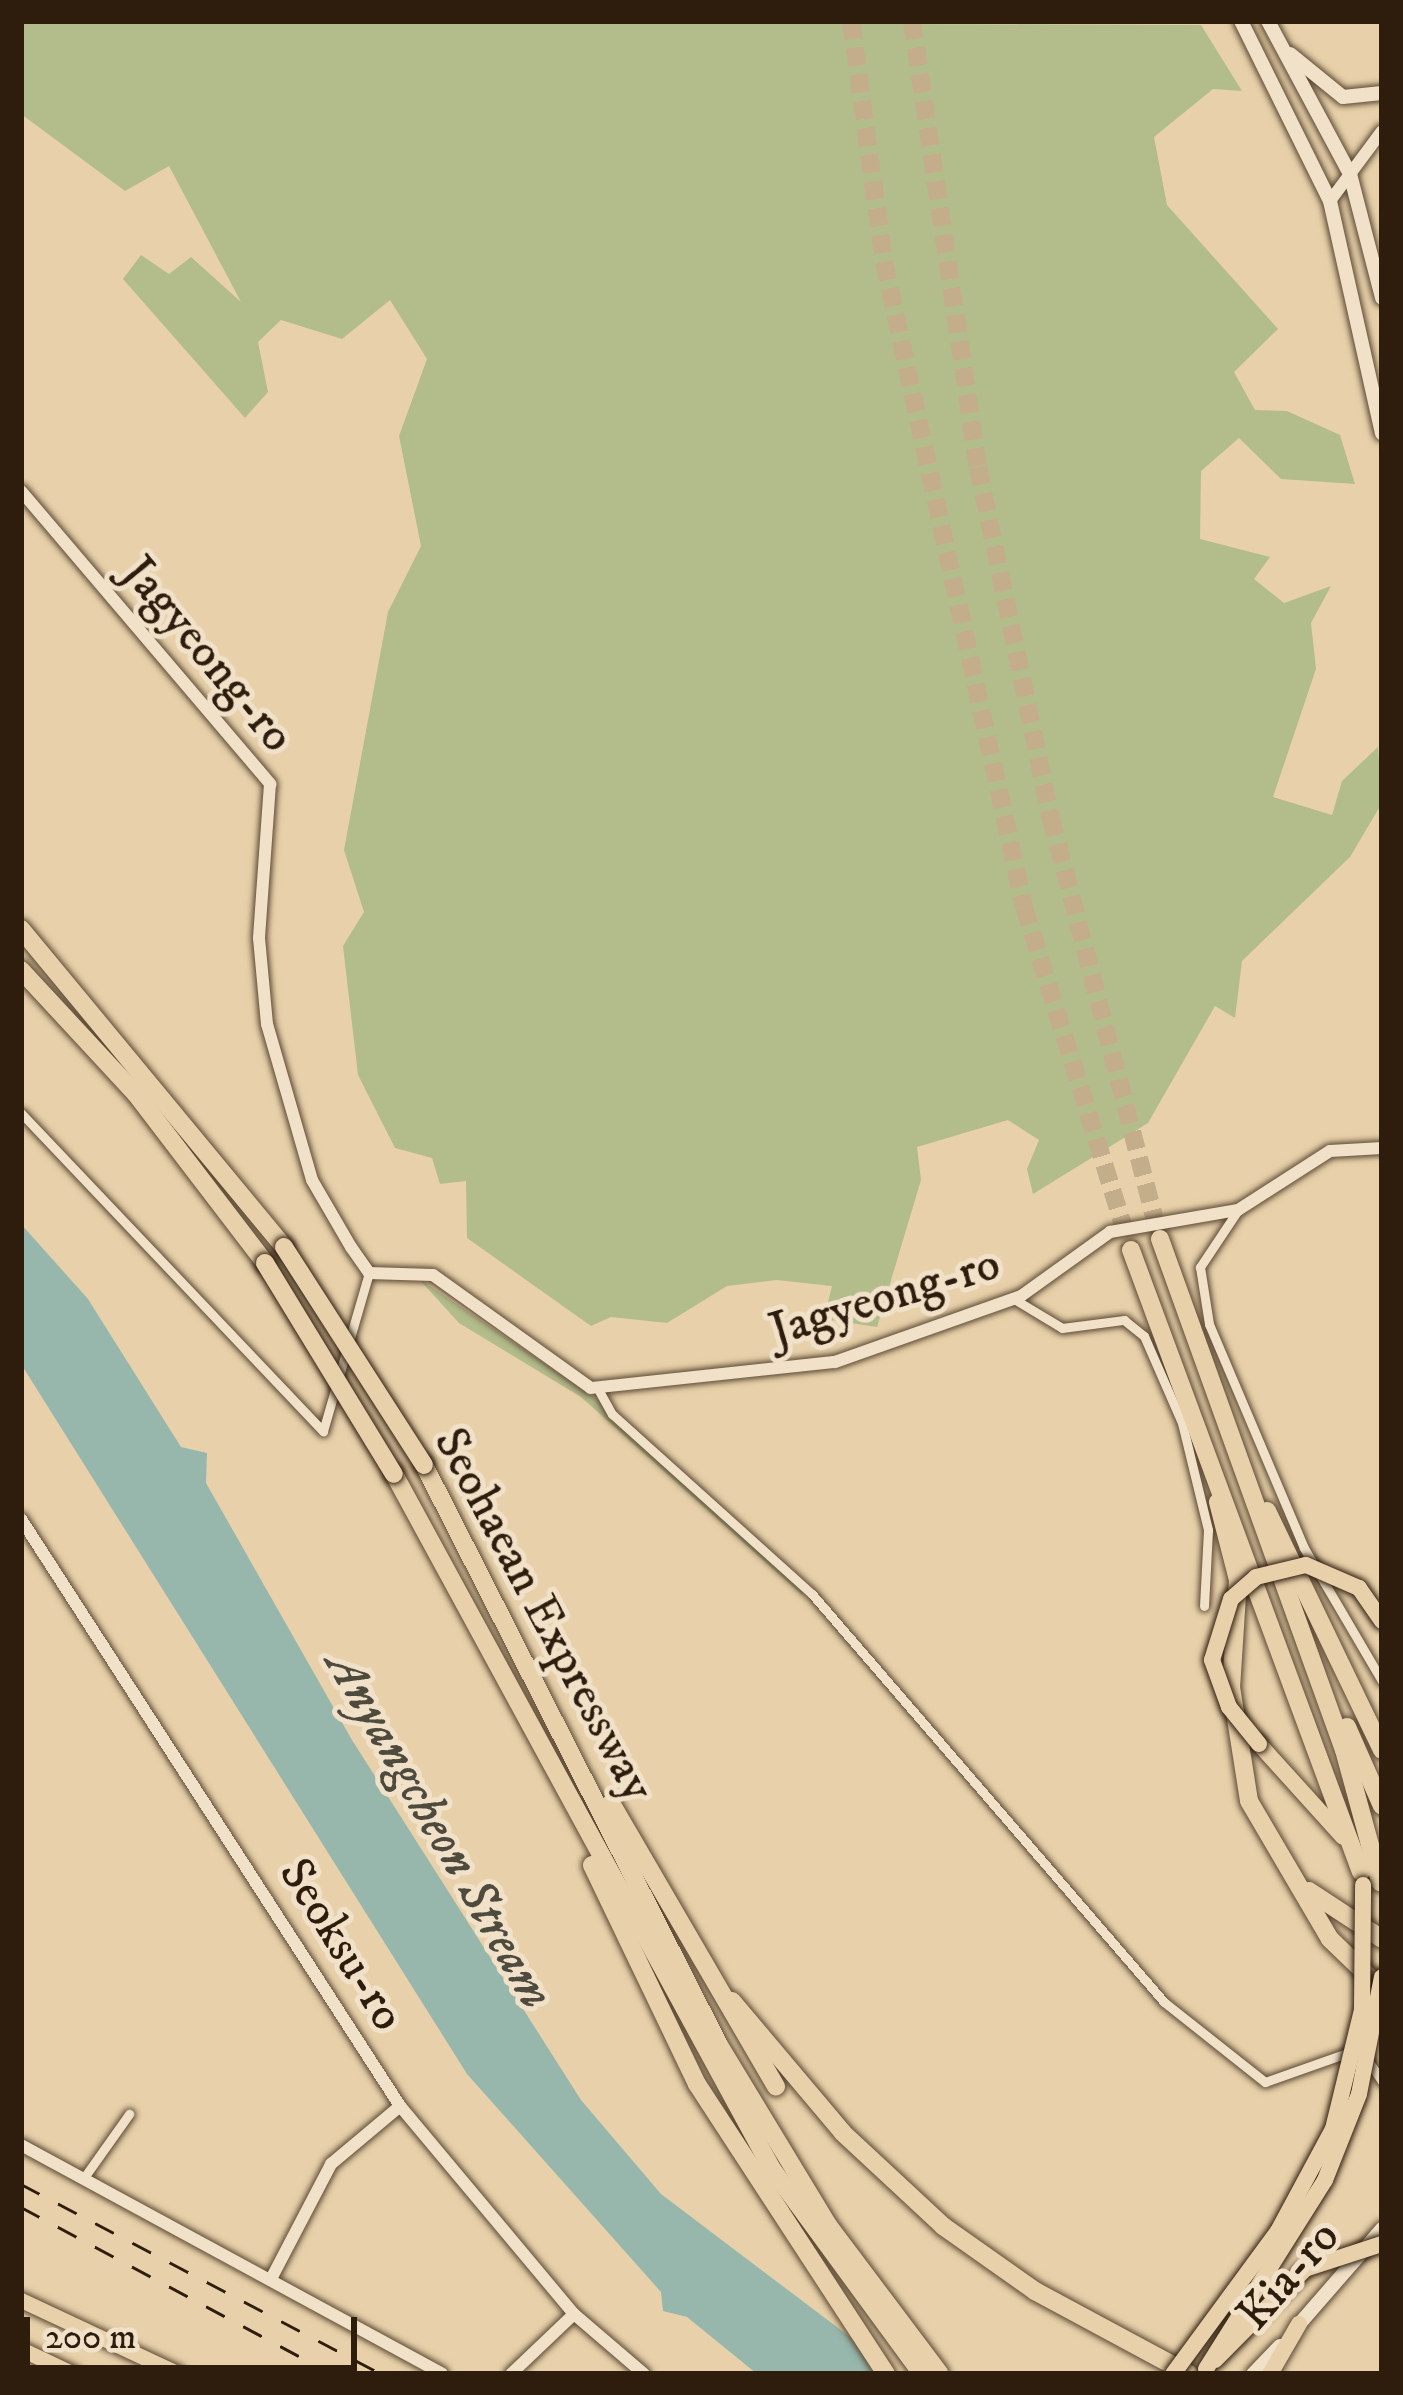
<!DOCTYPE html>
<style>
body{margin:0}
#map{position:relative;width:1403px;height:2395px;overflow:hidden;background:#e8d1aa;font-family:"IM FELL DW Pica",serif}
div>[style]{position:absolute}
[style*='--x']{left:calc(var(--x)*1px);top:calc(var(--y)*1px);width:calc(var(--w)*1px);rotate:calc(var(--a)*1deg)}
.green>*{inset:0;background:#b3bc8b}
.water>*{inset:0;background:#97b7ac}
.motorway-tunnel>*{height:18px;margin-top:-9px;transform-origin:0;background:repeating-linear-gradient(90deg,#c3ad8b 0 18px,transparent 0 27px)}
.roads{filter:drop-shadow(0 0 3px #5c4934) drop-shadow(0 0 3px #5c4934)}
.minor>*{height:9px;margin:-4.5px;padding:0 4.5px;transform-origin:4.5px;border-radius:4.5px;background:#f0e1c8}
.tertiary>*{height:12px;margin:-6px;padding:0 6px;transform-origin:6px;border-radius:6px;background:#f0e1c8}
.secondary>*{height:14px;margin:-7px;padding:0 7px;transform-origin:7px;border-radius:7px;background:#f0e1c8}
.primary>*{height:15px;margin:-7.5px;padding:0 7.5px;transform-origin:7.5px;border-radius:7.5px;background:#e8d1aa}
.trunk>*{height:16px;margin:-8px;padding:0 8px;transform-origin:8px;border-radius:8px;background:#e8d1aa}
.motorway>*{height:18px;margin:-9px;padding:0 9px;transform-origin:9px;border-radius:9px;background:#e8d1aa}
.rail>*{height:3px;margin-top:-1.5px;transform-origin:0;background:repeating-linear-gradient(90deg,#2e1c0d 0 21px,transparent 0 42px)}
.bridges{filter:drop-shadow(0 0 3px #2e1c0d) drop-shadow(0 0 3px #2e1c0d)}
.trunk-bridge>*{height:16px;margin:-8px;padding:0 8px;transform-origin:8px;border-radius:8px;background:#e8d1aa}
.motorway-bridge>*{height:18px;margin:-9px;padding:0 9px;transform-origin:9px;border-radius:9px;background:#e8d1aa}
span{translate:-50% -50%;white-space:nowrap;text-align:center;line-height:1.15;-webkit-text-stroke:10px #f0e1c8;paint-order:stroke}
.street-label{font-size:48px;color:#2e1c0d}
.water-label{font-size:51px;color:#4e4a3d;font-style:italic}
.frame{position:absolute;inset:0;border:24px solid #2e1c0d;pointer-events:none}
.scale{position:absolute;left:24px;top:2317px;width:333px;height:54px;box-sizing:border-box;border:6px solid #2e1c0d;border-top:0;padding-left:15px;font-size:36px;line-height:42px;white-space:nowrap;color:#2e1c0d;-webkit-text-stroke:9px #f0e1c8;paint-order:stroke}
</style>
<div id="map">
<div class="green">
<div style="clip-path:polygon(21px 21px,1201px 25px,1242px 91px,1213px 89px,1154px 137px,1167px 205px,1278px 329px,1234px 372px,1255px 410px,1287px 411px,1340px 435px,1355px 484px,1281px 479px,1239px 438px,1201px 471px,1200px 539px,1270px 557px,1254px 579px,1284px 603px,1331px 586px,1311px 623px,1316px 669px,1273px 797px,1332px 815px,1342px 781px,1378px 747px,1382px 803px,1350px 857px,1242px 961px,1235px 1018px,1215px 1006px,1148px 1123px,1033px 1194px,1027px 1169px,1039px 1140px,1008px 1120px,917px 1147px,921px 1180px,877px 1327px,824px 1319px,832px 1286px,777px 1280px,727px 1286px,667px 1323px,611px 1317px,591px 1326px,467px 1238px,466px 1181px,440px 1184px,432px 1158px,395px 1148px,358px 1075px,343px 946px,364px 912px,344px 850px,388px 612px,421px 546px,399px 436px,427px 359px,390px 300px,342px 339px,281px 320px,258px 342px,268px 392px,245px 418px,123px 279px,141px 255px,169px 274px,191px 257px,241px 302px,169px 166px,125px 191px,21px 114px)"></div>
<div style="clip-path:polygon(418px 1278px,598px 1400px,807px 1588px,802px 1595px,581px 1397px,459px 1323px)"></div>
</div>
<div class="water">
<div style="clip-path:polygon(21px 1224px,88px 1299px,181px 1447px,207px 1453px,206px 1483px,352px 1740px,581px 2100px,661px 2194px,899px 2374px,757px 2374px,687px 2317px,663px 2311px,661px 2292px,467px 2074px,21px 1364px)"></div>
</div>
<div class="motorway-tunnel">
<div style="--x:851;--y:21;--w:243;--a:82.2"></div>
<div style="--x:884;--y:262;--w:660;--a:77.75"></div>
<div style="--x:1024;--y:907;--w:359;--a:72.7"></div>
<div style="--x:912;--y:21;--w:451;--a:81.6"></div>
<div style="--x:978;--y:467;--w:359;--a:78.3"></div>
<div style="--x:1051;--y:818;--w:435;--a:75.5"></div>
</div>
<div class="roads">
<div class="minor">
<div style="--x:21;--y:1113;--w:439;--a:46.5"></div>
<div style="--x:1238;--y:1210;--w:69;--a:123.7"></div>
<div style="--x:1200;--y:1267;--w:58;--a:81"></div>
<div style="--x:1209;--y:1324;--w:243;--a:67"></div>
<div style="--x:1304;--y:1548;--w:154;--a:59.6"></div>
<div style="--x:1014;--y:1299;--w:56;--a:31.1"></div>
<div style="--x:1062;--y:1328;--w:63;--a:-7.4"></div>
<div style="--x:1124;--y:1320;--w:26;--a:39"></div>
<div style="--x:1144;--y:1336;--w:95;--a:66.4"></div>
<div style="--x:1182;--y:1423;--w:110;--a:76.3"></div>
<div style="--x:1208;--y:1530;--w:76;--a:93"></div>
<div style="--x:598;--y:1389;--w:29;--a:61"></div>
<div style="--x:612;--y:1414;--w:269;--a:42"></div>
<div style="--x:812;--y:1594;--w:539;--a:49.21"></div>
<div style="--x:1164;--y:2002;--w:129;--a:38.4"></div>
<div style="--x:1265;--y:2082;--w:93;--a:-19.4"></div>
<div style="--x:323;--y:1431;--w:165;--a:-73.8"></div>
<div style="--x:1367;--y:2059;--w:27;--a:56"></div>
<div style="--x:83;--y:2179;--w:80;--a:-54.7"></div>
</div>
<div class="tertiary">
<div style="--x:1330;--y:201;--w:87;--a:-53.4"></div>
<div style="--x:21;--y:491;--w:385;--a:49.6"></div>
<div style="--x:270;--y:784;--w:154;--a:94.1"></div>
<div style="--x:259;--y:938;--w:86;--a:84.7"></div>
<div style="--x:267;--y:1024;--w:162;--a:73.9"></div>
<div style="--x:312;--y:1180;--w:78;--a:59.8"></div>
<div style="--x:351;--y:1247;--w:32;--a:55"></div>
<div style="--x:369;--y:1273;--w:64;--a:1.8"></div>
<div style="--x:433;--y:1275;--w:194;--a:35.6"></div>
<div style="--x:591;--y:1388;--w:245;--a:-6.1"></div>
<div style="--x:835;--y:1362;--w:197;--a:-19.5"></div>
<div style="--x:1021;--y:1296;--w:110;--a:-35.7"></div>
<div style="--x:1110;--y:1232;--w:130;--a:-9.8"></div>
<div style="--x:1238;--y:1210;--w:109;--a:-32.7"></div>
<div style="--x:1330;--y:1151;--w:52;--a:-3.3"></div>
<div style="--x:21;--y:1519;--w:699;--a:57.15"></div>
<div style="--x:400;--y:2106;--w:271;--a:50.1"></div>
<div style="--x:574;--y:2314;--w:92;--a:40.6"></div>
<div style="--x:21;--y:2145;--w:479;--a:28.5"></div>
<div style="--x:271;--y:2279;--w:130;--a:-62.4"></div>
<div style="--x:331;--y:2164;--w:90;--a:-40"></div>
<div style="--x:511;--y:2374;--w:87;--a:-43.6"></div>
</div>
<div class="secondary">
<div style="--x:1241;--y:21;--w:201;--a:63.7"></div>
<div style="--x:1330;--y:201;--w:238;--a:77.4"></div>
<div style="--x:1268;--y:21;--w:174;--a:61.8"></div>
<div style="--x:1350;--y:174;--w:128;--a:75.5"></div>
<div style="--x:1290;--y:54;--w:68;--a:39.1"></div>
<div style="--x:1343;--y:97;--w:39;--a:-6"></div>
<div style="--x:1295;--y:2329;--w:133;--a:-49"></div>
<div style="--x:1253;--y:2374;--w:39;--a:-46"></div>
</div>
<div class="primary">
<div style="--x:21;--y:2300;--w:174;--a:25.1"></div>
<div style="--x:21;--y:2349;--w:59;--a:25.3"></div>
</div>
<div class="trunk">
<div style="--x:1259;--y:1744;--w:125;--a:47.9"></div>
<div style="--x:1270;--y:2374;--w:58;--a:-59.9"></div>
</div>
<div class="motorway">
<div style="--x:21;--y:929;--w:413;--a:50.4"></div>
<div style="--x:21;--y:970;--w:169;--a:47.2"></div>
<div style="--x:136;--y:1094;--w:213;--a:52.6"></div>
<div style="--x:1160;--y:1239;--w:543;--a:70.2"></div>
<div style="--x:1344;--y:1750;--w:137;--a:74.7"></div>
<div style="--x:1131;--y:1250;--w:663;--a:69.71"></div>
<div style="--x:424;--y:1465;--w:651;--a:63.04"></div>
<div style="--x:719;--y:2045;--w:210;--a:58.8"></div>
<div style="--x:828;--y:2225;--w:186;--a:53.1"></div>
<div style="--x:394;--y:1474;--w:791;--a:61.46"></div>
<div style="--x:772;--y:2169;--w:254;--a:53.8"></div>
<div style="--x:1218;--y:1502;--w:81;--a:75.6"></div>
<div style="--x:1238;--y:1580;--w:107;--a:93.7"></div>
<div style="--x:1231;--y:1687;--w:115;--a:81"></div>
<div style="--x:1249;--y:1801;--w:160;--a:59.6"></div>
<div style="--x:1330;--y:1939;--w:72;--a:43.9"></div>
<div style="--x:1267;--y:1511;--w:265;--a:64.3"></div>
<div style="--x:1347;--y:1727;--w:86;--a:66.1"></div>
<div style="--x:611;--y:1803;--w:328;--a:59.8"></div>
<div style="--x:592;--y:1865;--w:243;--a:64.4"></div>
<div style="--x:697;--y:2084;--w:346;--a:56.9"></div>
<div style="--x:1309;--y:1891;--w:87;--a:33.3"></div>
<div style="--x:732;--y:2001;--w:172;--a:49.9"></div>
<div style="--x:843;--y:2133;--w:137;--a:42.9"></div>
<div style="--x:943;--y:2226;--w:113;--a:35.2"></div>
<div style="--x:1035;--y:2291;--w:175;--a:28.3"></div>
</div>
</div>
<div class="rail">
<div style="--x:21;--y:2184;--w:408;--a:27.8"></div>
<div style="--x:21;--y:2207;--w:353;--a:28.2"></div>
</div>
<div class="bridges">
<div class="trunk-bridge">
<div style="--x:1259;--y:1744;--w:48;--a:-129"></div>
<div style="--x:1229;--y:1707;--w:50;--a:-109.9"></div>
<div style="--x:1212;--y:1660;--w:64;--a:-72.7"></div>
<div style="--x:1231;--y:1599;--w:33;--a:-41"></div>
<div style="--x:1256;--y:1577;--w:51;--a:-13.5"></div>
<div style="--x:1306;--y:1565;--w:58;--a:23.5"></div>
<div style="--x:1359;--y:1588;--w:40;--a:55.1"></div>
<div style="--x:1215;--y:2360;--w:128;--a:-45.3"></div>
<div style="--x:1305;--y:2269;--w:81;--a:-18"></div>
<div style="--x:1206;--y:2369;--w:223;--a:-57.8"></div>
<div style="--x:1325;--y:2180;--w:92;--a:-68.4"></div>
<div style="--x:1359;--y:2094;--w:119;--a:-78.9"></div>
<div style="--x:1173;--y:2374;--w:177;--a:-53.7"></div>
<div style="--x:1278;--y:2231;--w:116;--a:-61.7"></div>
<div style="--x:1333;--y:2129;--w:122;--a:-76.3"></div>
<div style="--x:1362;--y:2010;--w:125;--a:-89.5"></div>
</div>
<div class="motorway-bridge">
<div style="--x:284;--y:1247;--w:259;--a:57.3"></div>
<div style="--x:265;--y:1263;--w:247;--a:58.6"></div>
</div>
</div>
<div class="street-label">
<span style="left:207px;top:655px;rotate:50deg">Jagyeong-ro</span>
<span style="left:885px;top:1298px;rotate:-17deg">Jagyeong-ro</span>
<span style="left:543px;top:1615px;rotate:62deg">Seohaean Expressway</span>
<span style="left:341px;top:1945px;rotate:58deg">Seoksu-ro</span>
<span style="left:1289px;top:2276px;rotate:-49deg">Kia-ro</span>
</div>
<div class="water-label">
<span style="left:439px;top:1830px;rotate:60deg">Anyangcheon Stream</span>
</div>
<div class="frame"></div>
<div class="scale">200 m</div>
</div>
